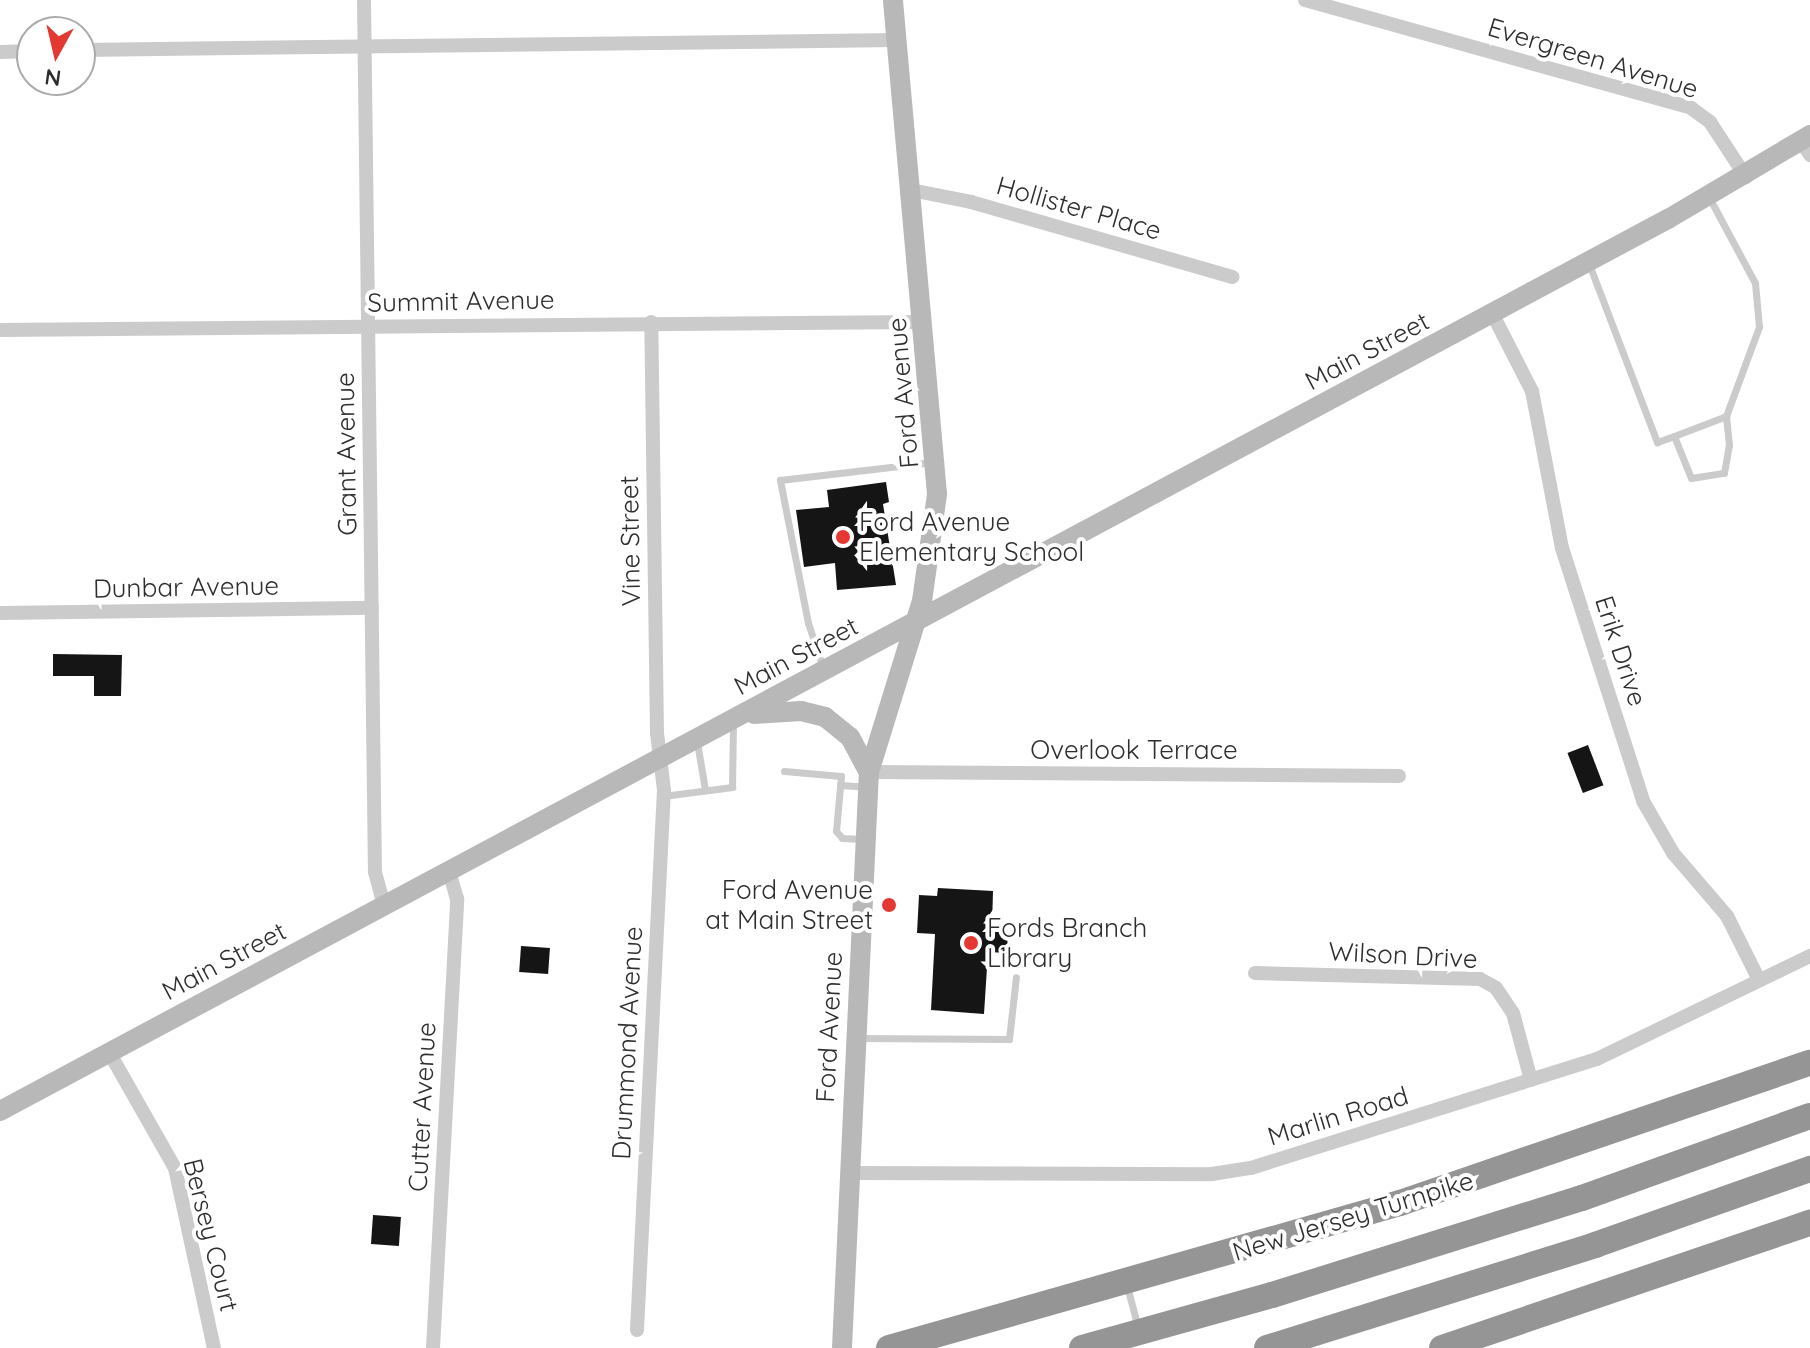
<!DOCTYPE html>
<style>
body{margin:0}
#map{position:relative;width:1810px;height:1348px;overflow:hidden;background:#fff;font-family:Quicksand,sans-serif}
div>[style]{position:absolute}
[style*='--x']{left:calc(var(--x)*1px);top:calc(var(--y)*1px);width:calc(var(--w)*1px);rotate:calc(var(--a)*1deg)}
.building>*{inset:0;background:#151515;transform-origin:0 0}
.lane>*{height:7px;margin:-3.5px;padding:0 3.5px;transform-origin:3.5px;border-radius:3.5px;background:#cbcbcb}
.street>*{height:14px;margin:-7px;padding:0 7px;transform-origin:7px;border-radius:7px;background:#cbcbcb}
.secondary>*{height:20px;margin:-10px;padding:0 10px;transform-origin:10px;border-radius:10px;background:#b8b8b8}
.highway>*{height:26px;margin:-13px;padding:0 13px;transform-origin:13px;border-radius:13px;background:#959595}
.dots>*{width:22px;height:22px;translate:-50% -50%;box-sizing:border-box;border:4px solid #fff;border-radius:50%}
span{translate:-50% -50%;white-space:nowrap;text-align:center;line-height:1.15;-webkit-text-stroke:8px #fff;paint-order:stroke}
.street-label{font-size:26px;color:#2e2e2e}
.poi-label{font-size:26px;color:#2e2e2e}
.left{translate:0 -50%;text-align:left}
.right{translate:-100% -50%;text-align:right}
.north{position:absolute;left:16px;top:16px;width:80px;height:80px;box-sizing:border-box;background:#fff;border:2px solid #ababab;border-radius:50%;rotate:188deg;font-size:22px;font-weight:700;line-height:32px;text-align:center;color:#2e2e2e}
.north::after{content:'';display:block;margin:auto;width:28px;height:36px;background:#e33932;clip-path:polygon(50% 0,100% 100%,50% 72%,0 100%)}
</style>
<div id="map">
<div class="building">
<div style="clip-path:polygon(886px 482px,889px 502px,883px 504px,896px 585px,837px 590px,835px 563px,804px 567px,796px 510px,829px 507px,827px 490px)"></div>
<div style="clip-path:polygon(53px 654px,122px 655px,121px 696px,94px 696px,94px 676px,53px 676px)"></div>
<div style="left:1588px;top:745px;width:43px;height:22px;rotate:69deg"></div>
<div style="clip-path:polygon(938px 888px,993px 891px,992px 927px,1008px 929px,1007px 953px,988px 952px,984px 1014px,931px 1010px,935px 934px,917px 933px,919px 895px,937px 896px)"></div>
<div style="left:521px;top:946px;width:29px;height:26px;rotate:4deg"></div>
<div style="left:373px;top:1215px;width:28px;height:29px;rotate:4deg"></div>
</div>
<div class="lane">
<div style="--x:1589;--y:264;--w:191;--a:69.1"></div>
<div style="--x:1657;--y:442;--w:18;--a:-19"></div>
<div style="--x:1674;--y:436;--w:45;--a:68"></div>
<div style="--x:1691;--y:478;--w:33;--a:-9"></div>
<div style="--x:1724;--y:473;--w:28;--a:-80"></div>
<div style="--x:1729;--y:445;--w:29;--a:-96"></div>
<div style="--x:1726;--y:416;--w:95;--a:-69.7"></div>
<div style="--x:1759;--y:327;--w:44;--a:-95.2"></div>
<div style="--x:1755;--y:283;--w:95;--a:-118.2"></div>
<div style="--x:1674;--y:436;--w:56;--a:-21"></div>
<div style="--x:823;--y:668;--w:47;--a:-108.4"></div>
<div style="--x:808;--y:623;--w:146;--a:-101.1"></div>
<div style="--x:780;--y:480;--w:154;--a:-6.7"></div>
<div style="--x:697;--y:742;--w:49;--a:80.5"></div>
<div style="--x:784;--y:771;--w:57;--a:5"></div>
<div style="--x:841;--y:776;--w:55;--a:95.2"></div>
<div style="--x:836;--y:831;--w:9;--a:49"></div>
<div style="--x:842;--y:838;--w:21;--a:3"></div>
<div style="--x:840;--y:785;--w:26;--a:4"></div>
<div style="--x:663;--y:796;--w:70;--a:-7.4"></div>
<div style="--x:732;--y:787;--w:66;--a:-89.1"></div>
<div style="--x:857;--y:1038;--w:152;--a:0.4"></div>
<div style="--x:1009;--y:1039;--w:62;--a:-83.6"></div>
<div style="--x:1127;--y:1286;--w:43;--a:75.3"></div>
</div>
<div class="street">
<div style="--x:364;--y:0;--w:872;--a:89.28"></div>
<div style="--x:375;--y:872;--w:34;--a:75"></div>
<div style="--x:1305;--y:0;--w:401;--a:15.6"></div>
<div style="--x:1691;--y:108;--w:24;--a:36"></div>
<div style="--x:1710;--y:122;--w:66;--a:56.8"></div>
<div style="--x:80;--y:50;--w:817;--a:-0.7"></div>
<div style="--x:0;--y:52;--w:32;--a:-2"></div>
<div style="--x:1801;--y:141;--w:17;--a:57"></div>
<div style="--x:911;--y:190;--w:61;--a:11.3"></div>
<div style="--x:971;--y:202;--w:272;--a:16"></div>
<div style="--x:1492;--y:313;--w:88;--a:62.9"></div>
<div style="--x:1532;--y:391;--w:160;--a:79.2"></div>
<div style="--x:1562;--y:548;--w:266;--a:72.2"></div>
<div style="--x:1643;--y:801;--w:60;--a:60"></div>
<div style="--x:1673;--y:853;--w:83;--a:49.4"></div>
<div style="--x:1727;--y:916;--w:72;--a:63.4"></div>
<div style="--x:0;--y:330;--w:923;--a:-0.5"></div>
<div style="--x:0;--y:613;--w:372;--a:-0.8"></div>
<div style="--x:869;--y:772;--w:530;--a:0.43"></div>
<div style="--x:1255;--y:973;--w:225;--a:1.5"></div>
<div style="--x:1480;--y:979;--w:18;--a:29"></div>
<div style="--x:1496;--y:988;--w:30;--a:56"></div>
<div style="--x:1513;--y:1013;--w:69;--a:75"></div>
<div style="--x:109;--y:1052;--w:133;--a:60.4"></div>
<div style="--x:175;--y:1168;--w:184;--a:77.8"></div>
<div style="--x:849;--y:1173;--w:363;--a:0.2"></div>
<div style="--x:1212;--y:1174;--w:39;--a:-9"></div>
<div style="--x:1251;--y:1168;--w:363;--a:-17.5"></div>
<div style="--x:1597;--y:1059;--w:237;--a:-25.8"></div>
<div style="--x:637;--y:1330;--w:541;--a:-87.14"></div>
<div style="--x:664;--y:790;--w:57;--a:-97"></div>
<div style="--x:657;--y:733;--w:411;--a:-90.8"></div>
<div style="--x:433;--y:1348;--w:450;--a:-86.9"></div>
<div style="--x:457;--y:899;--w:29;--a:-106"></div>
</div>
<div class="secondary">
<div style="--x:754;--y:714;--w:47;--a:-3.7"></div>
<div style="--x:801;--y:711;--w:25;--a:14"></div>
<div style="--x:825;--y:717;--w:32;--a:39"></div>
<div style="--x:850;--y:737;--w:40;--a:62"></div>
<div style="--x:0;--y:1111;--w:1892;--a:-28.14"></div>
<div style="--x:1668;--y:219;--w:165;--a:-30.6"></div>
<div style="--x:842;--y:1348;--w:577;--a:-87.32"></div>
<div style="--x:869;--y:772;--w:179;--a:-72.8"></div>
<div style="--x:922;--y:601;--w:108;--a:-82"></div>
<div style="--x:937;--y:494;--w:496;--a:-95.1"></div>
</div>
<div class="highway">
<div style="--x:889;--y:1348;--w:531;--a:-15.84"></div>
<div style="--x:1400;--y:1203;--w:433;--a:-18.9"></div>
<div style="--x:1082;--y:1348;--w:197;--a:-15.6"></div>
<div style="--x:1272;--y:1295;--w:325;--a:-17.4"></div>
<div style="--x:1582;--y:1198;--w:242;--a:-19.8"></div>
<div style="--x:1267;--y:1348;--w:344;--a:-17.4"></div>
<div style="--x:1595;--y:1245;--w:228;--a:-19.5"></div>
<div style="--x:1442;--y:1348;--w:389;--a:-18.8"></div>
</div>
<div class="dots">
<div style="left:843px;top:537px;background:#e33932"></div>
<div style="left:889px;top:905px;background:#e33932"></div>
<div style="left:971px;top:943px;background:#e33932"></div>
</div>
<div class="street-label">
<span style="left:1593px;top:58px;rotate:17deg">Evergreen Avenue</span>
<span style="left:1079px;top:208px;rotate:16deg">Hollister Place</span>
<span style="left:461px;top:301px;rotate:-1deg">Summit Avenue</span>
<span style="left:1367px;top:351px;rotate:-28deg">Main Street</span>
<span style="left:903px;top:393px;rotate:-95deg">Ford Avenue</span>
<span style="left:346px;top:454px;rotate:-91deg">Grant Avenue</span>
<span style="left:630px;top:541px;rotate:-91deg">Vine Street</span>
<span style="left:186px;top:587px;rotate:-1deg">Dunbar Avenue</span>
<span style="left:1621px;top:651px;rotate:72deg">Erik Drive</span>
<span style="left:796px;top:656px;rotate:-28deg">Main Street</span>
<span style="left:1134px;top:750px">Overlook Terrace</span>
<span style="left:1403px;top:955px;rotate:3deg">Wilson Drive</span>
<span style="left:224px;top:961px;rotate:-28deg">Main Street</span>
<span style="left:829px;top:1027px;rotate:-87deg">Ford Avenue</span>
<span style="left:627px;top:1043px;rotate:-87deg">Drummond Avenue</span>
<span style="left:422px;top:1107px;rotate:-87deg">Cutter Avenue</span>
<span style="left:1338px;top:1116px;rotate:-17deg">Marlin Road</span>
<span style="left:1353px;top:1216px;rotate:-17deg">New Jersey Turnpike</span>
<span style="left:211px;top:1235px;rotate:76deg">Bersey Court</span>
</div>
<div class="poi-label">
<span class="left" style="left:859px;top:537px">Ford Avenue<br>Elementary School</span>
<span class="right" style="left:873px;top:905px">Ford Avenue<br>at Main Street</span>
<span class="left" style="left:987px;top:943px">Fords Branch<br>Library</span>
</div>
<div class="north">N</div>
</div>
